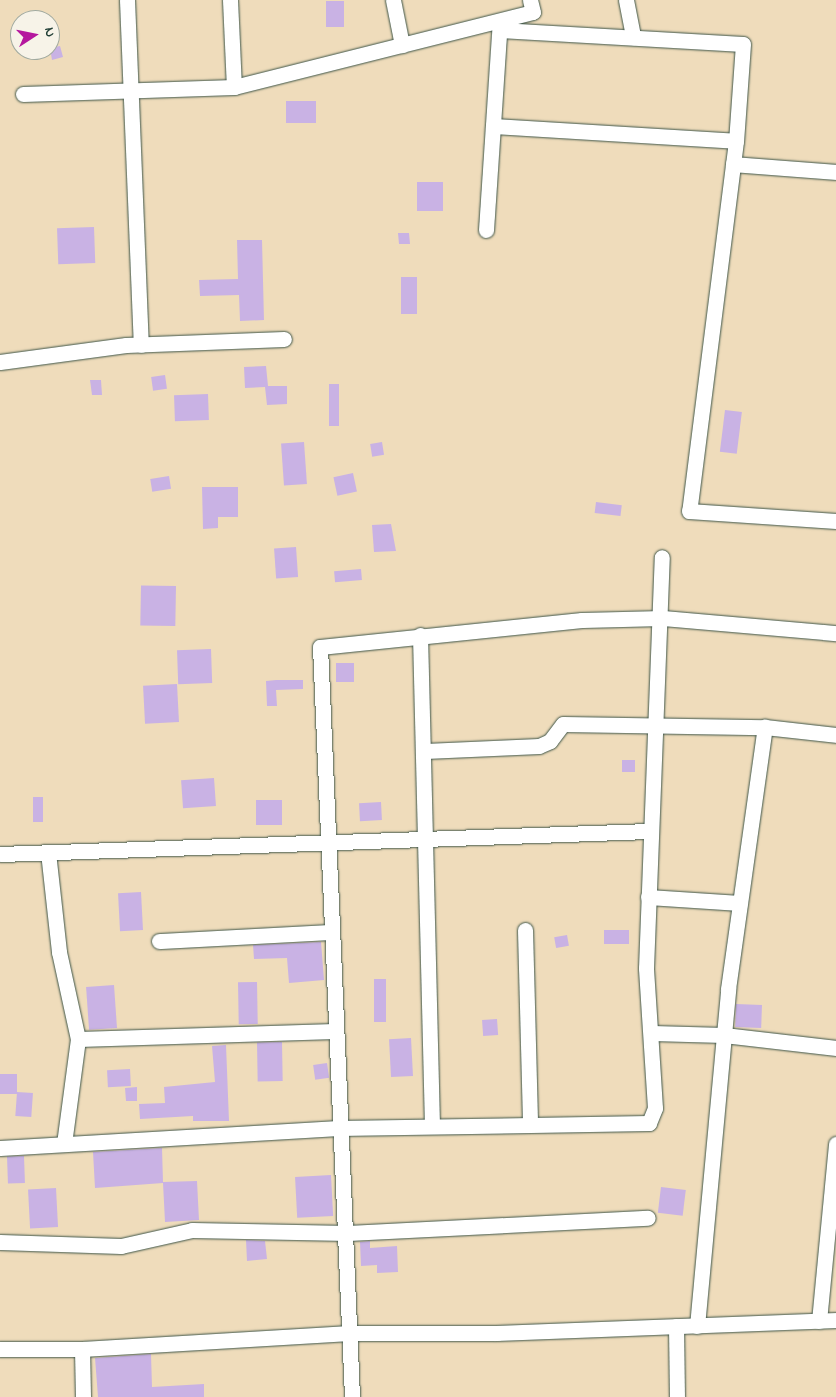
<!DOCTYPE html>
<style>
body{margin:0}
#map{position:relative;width:836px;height:1397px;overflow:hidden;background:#efdcbb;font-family:"Indie Flower",sans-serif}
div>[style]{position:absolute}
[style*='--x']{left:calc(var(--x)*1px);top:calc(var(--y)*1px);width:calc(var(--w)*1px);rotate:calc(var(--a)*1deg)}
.building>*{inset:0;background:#c9b2e4;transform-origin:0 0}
.roads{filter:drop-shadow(0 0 1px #3e5548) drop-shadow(0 0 1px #3e5548)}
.street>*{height:15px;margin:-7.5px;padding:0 7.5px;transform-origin:7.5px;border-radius:7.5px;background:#fff}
span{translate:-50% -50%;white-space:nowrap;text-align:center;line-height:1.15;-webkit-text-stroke:4px #f7f3e8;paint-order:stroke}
.north{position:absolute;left:10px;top:10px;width:50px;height:50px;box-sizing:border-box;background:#f7f3e8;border:1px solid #a1aaa0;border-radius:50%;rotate:79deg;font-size:14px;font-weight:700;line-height:20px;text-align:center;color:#1f3d34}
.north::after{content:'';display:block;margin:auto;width:18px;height:22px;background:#b5179e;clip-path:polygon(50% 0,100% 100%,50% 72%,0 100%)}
</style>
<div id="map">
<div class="building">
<div style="left:326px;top:1px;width:18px;height:26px"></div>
<div style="clip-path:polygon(60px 46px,63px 57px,52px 60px,50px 48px)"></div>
<div style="left:316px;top:101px;width:22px;height:30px;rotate:90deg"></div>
<div style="left:417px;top:182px;width:26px;height:29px"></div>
<div style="left:94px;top:227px;width:36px;height:37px;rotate:88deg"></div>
<div style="clip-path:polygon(398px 233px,409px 233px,410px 244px,399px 244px)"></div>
<div style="clip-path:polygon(237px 240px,262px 240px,264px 320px,240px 321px,239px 295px,200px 296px,199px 280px,238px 279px)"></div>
<div style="left:401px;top:277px;width:16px;height:37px"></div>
<div style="clip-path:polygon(266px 366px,268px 386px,287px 386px,287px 404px,267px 405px,265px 387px,245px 388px,244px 367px)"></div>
<div style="left:165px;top:375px;width:14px;height:14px;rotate:82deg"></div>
<div style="clip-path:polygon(90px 380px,101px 380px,102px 395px,92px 395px)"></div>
<div style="left:329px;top:384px;width:10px;height:42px"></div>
<div style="left:208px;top:394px;width:26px;height:34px;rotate:88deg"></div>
<div style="left:725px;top:410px;width:17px;height:42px;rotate:7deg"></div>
<div style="left:304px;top:442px;width:42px;height:23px;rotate:86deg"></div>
<div style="left:382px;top:442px;width:13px;height:12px;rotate:81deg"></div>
<div style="left:353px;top:473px;width:19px;height:20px;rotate:78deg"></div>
<div style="left:169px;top:476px;width:13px;height:19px;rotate:81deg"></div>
<div style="clip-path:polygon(202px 487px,238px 487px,238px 517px,218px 517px,218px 528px,203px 529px)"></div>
<div style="left:596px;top:502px;width:26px;height:11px;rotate:7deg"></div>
<div style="clip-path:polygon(391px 524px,396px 551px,374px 552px,372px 525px)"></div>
<div style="left:296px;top:547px;width:30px;height:22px;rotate:86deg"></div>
<div style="left:361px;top:569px;width:11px;height:27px;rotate:85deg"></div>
<div style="left:176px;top:586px;width:40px;height:35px;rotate:91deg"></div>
<div style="left:211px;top:649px;width:34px;height:34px;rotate:88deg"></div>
<div style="left:336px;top:663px;width:18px;height:19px"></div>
<div style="clip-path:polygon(276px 680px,303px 680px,303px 689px,276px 690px,277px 706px,267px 706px,266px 681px)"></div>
<div style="left:177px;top:684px;width:38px;height:34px;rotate:87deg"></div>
<div style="left:622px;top:760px;width:13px;height:12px"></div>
<div style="left:214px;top:778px;width:28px;height:33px;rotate:86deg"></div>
<div style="left:33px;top:797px;width:10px;height:25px"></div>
<div style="left:256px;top:800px;width:26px;height:25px"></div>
<div style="left:381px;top:802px;width:18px;height:22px;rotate:87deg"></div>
<div style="left:141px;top:892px;width:38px;height:23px;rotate:87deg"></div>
<div style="left:629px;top:930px;width:14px;height:25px;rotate:90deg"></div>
<div style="left:567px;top:935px;width:11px;height:13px;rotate:80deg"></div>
<div style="clip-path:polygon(321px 942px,324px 980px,289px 983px,287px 958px,254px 959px,253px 945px)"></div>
<div style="left:374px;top:979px;width:12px;height:43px"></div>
<div style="left:257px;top:982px;width:42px;height:19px;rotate:89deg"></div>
<div style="left:114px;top:985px;width:43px;height:28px;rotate:86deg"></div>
<div style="left:736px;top:1004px;width:26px;height:23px;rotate:2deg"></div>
<div style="left:497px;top:1019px;width:16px;height:15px;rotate:86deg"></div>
<div style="left:411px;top:1038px;width:38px;height:22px;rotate:87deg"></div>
<div style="left:282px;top:1042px;width:39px;height:25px;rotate:89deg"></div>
<div style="clip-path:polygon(226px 1045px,229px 1121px,193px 1121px,193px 1116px,140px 1119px,139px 1104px,165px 1103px,164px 1087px,215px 1082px,212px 1046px)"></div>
<div style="left:327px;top:1063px;width:15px;height:14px;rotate:82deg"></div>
<div style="left:130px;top:1069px;width:17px;height:23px;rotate:87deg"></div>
<div style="left:0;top:1074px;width:17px;height:20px"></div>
<div style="clip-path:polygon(137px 1087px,137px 1101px,126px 1101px,125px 1088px)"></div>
<div style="left:17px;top:1092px;width:16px;height:24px;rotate:4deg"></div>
<div style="clip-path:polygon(162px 1148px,163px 1182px,197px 1181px,199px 1220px,165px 1222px,163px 1183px,95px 1188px,93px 1152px)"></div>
<div style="left:24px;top:1156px;width:27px;height:17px;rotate:88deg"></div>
<div style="left:331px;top:1175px;width:41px;height:36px;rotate:87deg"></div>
<div style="left:661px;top:1187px;width:25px;height:26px;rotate:7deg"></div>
<div style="left:56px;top:1188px;width:39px;height:28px;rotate:87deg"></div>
<div style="clip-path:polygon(246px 1240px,265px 1241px,267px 1259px,247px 1261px)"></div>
<div style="clip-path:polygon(370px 1241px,370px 1248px,397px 1246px,398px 1272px,377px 1273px,377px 1265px,361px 1266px,360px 1242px)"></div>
<div style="clip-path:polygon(151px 1354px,152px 1387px,204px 1384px,204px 1397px,98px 1397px,95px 1358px)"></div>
</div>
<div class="roads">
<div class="street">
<div style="--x:127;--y:0;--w:345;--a:87.7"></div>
<div style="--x:230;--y:0;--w:87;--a:87.4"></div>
<div style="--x:393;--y:0;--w:46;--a:78.7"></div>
<div style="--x:626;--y:0;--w:38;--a:79"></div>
<div style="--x:500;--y:30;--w:243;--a:3.3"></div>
<div style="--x:743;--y:44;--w:97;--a:94.1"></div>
<div style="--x:736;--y:141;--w:373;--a:97.2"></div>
<div style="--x:689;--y:511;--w:147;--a:3.9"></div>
<div style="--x:23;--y:94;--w:211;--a:-1.9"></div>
<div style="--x:234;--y:87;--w:308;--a:-14.1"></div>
<div style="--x:533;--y:12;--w:12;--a:-104"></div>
<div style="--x:493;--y:126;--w:243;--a:3.5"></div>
<div style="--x:733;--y:164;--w:103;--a:4.4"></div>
<div style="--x:486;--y:230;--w:209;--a:-86.2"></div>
<div style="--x:0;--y:362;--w:127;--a:-7.7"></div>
<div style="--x:126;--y:345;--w:158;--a:-2.2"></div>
<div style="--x:420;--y:635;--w:491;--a:88.6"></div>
<div style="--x:425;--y:751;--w:114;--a:-2.5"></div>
<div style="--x:539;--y:746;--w:12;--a:-24"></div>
<div style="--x:550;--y:741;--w:21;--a:-53"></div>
<div style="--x:563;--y:724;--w:202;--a:0.9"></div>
<div style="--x:765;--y:727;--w:71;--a:6.4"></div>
<div style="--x:48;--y:852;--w:101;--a:83.7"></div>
<div style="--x:59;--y:952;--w:89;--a:77.7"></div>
<div style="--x:78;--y:1039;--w:106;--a:97.6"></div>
<div style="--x:0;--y:854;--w:650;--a:-2.03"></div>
<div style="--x:648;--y:897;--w:92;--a:3.7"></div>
<div style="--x:525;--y:930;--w:193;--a:88.5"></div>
<div style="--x:159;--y:941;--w:173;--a:-3"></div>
<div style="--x:652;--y:1033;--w:72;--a:1.6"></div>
<div style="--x:724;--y:1035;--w:113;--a:6.6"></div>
<div style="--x:78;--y:1039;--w:257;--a:-1.8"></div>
<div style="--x:0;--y:1148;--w:339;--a:-3.4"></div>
<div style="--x:338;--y:1128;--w:311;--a:-0.9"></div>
<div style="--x:649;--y:1123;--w:16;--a:-68"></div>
<div style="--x:655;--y:1108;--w:140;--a:-93.7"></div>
<div style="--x:646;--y:968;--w:411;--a:-87.8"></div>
<div style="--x:0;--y:1242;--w:121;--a:1.9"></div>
<div style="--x:121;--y:1246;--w:73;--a:-12.7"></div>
<div style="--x:192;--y:1230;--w:156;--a:1.1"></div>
<div style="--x:348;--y:1233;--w:300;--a:-2.9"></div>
<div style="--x:819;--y:1321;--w:178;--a:-84.5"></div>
<div style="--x:676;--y:1326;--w:71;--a:89.2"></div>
<div style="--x:697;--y:1326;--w:338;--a:-84.7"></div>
<div style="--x:728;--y:989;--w:265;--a:-82"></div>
<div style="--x:0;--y:1349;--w:82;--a:0"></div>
<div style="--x:82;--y:1349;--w:268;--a:-3.4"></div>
<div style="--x:350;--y:1333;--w:147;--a:0"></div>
<div style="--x:497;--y:1333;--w:339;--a:-2.2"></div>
<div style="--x:82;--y:1349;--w:48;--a:88.8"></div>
<div style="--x:352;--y:1397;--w:751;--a:-92.44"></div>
<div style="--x:320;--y:647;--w:263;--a:-5.9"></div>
<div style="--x:582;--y:620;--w:81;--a:-1.4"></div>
<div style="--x:663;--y:618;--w:174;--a:5"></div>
</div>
</div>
<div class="north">N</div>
</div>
